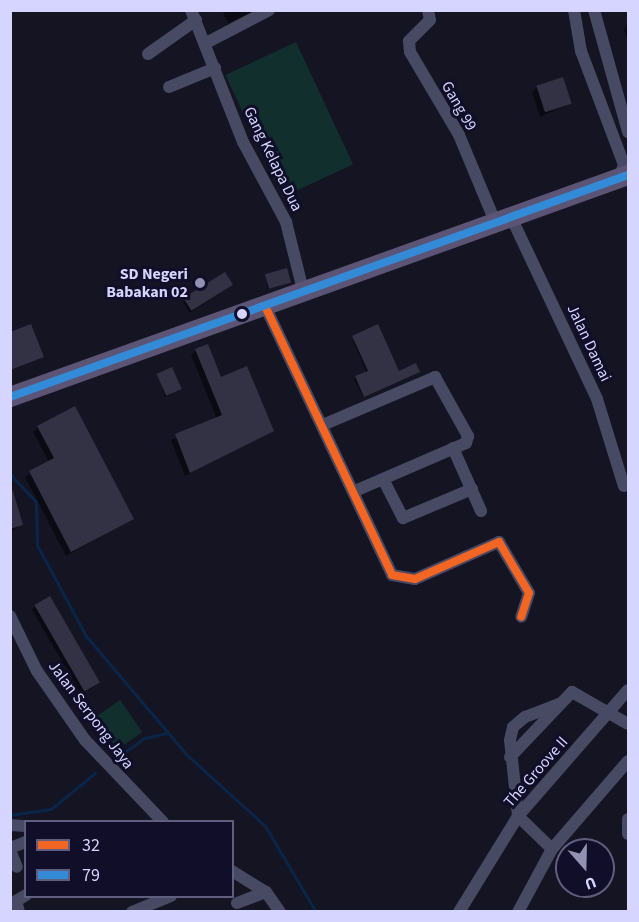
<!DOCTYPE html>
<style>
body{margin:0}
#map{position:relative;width:639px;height:922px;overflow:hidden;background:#151422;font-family:"Source Sans 3",sans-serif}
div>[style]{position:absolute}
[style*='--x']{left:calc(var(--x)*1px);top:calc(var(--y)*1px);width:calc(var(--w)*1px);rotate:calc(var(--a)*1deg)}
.green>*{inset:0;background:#112f2d;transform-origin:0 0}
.shadow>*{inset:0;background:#0007}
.stream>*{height:3px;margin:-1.5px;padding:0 1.5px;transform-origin:1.5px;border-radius:1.5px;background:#092549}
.building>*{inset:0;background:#333244;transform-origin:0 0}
.minor>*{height:12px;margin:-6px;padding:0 6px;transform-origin:6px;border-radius:6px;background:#484963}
.primary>*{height:20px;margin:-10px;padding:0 10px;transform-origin:10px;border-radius:10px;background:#5c5474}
.bus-1>*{height:8px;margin:-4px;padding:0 4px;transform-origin:4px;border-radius:4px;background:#f26522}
.bus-2>*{height:8px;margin:-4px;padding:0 4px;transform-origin:4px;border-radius:4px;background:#338bd7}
.dots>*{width:16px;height:16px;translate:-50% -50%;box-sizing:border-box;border:3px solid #100e28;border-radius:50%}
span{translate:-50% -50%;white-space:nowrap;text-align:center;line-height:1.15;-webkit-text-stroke:6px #100e28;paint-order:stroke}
.street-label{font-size:16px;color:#d6d5ff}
.poi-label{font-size:16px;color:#d6d5ff;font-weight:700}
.right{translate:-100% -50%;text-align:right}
.frame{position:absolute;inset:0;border:12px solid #d6d5ff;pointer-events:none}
.legend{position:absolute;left:24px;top:820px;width:210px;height:78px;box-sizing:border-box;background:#100e28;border:2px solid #5f5e7e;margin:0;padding:8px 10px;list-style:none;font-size:18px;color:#d6d5ff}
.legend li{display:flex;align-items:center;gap:12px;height:30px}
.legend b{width:30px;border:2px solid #5f5e7e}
.north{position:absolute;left:555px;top:838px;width:60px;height:60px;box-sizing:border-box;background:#100e28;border:2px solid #5f5e7e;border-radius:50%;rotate:160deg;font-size:16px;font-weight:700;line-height:24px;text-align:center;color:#d6d5ff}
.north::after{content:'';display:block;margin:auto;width:21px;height:27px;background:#9291b2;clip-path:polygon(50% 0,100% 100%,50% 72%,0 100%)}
</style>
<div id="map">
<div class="green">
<div style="left:296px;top:42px;width:135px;height:78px;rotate:65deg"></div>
<div style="left:120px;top:700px;width:39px;height:31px;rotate:55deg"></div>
</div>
<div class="shadow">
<div style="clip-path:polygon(222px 10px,257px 10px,228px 23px)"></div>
<div style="clip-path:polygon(628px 23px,628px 42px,624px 30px)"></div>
<div style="clip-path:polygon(537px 87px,570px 104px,540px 117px,532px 92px)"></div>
<div style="clip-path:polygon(266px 276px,289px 282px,267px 289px)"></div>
<div style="clip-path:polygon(229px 287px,190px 313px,183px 302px,185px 300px)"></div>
<div style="clip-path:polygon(352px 339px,398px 373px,419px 372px,363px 397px,354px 379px,367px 373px)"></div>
<div style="clip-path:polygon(196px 351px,273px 431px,185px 476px,171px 440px,217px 419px,191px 355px)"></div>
<div style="clip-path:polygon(158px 375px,180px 389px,165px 397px)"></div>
<div style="clip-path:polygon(38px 427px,132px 519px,66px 556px,25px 477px,49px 462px,33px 432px)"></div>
<div style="clip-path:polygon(10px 500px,21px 525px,10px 532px)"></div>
<div style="clip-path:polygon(35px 606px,95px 686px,81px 694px,32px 610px)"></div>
</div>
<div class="stream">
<div style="--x:10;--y:474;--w:38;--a:47"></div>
<div style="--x:36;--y:502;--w:43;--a:88.7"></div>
<div style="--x:37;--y:545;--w:103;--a:61.7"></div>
<div style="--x:86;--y:636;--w:156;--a:49.7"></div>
<div style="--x:187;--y:755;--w:105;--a:42.3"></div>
<div style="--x:265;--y:826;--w:100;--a:59.3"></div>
<div style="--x:118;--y:757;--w:32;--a:-36"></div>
<div style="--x:144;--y:738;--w:25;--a:-12"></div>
<div style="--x:10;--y:815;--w:41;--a:-8.3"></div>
<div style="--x:51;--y:809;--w:57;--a:-39.3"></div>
</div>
<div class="building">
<div style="left:563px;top:77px;width:28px;height:28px;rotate:72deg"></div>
<div style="left:287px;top:268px;width:15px;height:23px;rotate:74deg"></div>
<div style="left:225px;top:272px;width:15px;height:49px;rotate:58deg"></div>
<div style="clip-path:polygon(31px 324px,44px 357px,10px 370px,10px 332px)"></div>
<div style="clip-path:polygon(378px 324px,399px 371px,416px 363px,420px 372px,364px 397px,355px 376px,368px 371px,352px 336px)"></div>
<div style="clip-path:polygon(208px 344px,221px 377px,247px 366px,274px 431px,190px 473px,175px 434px,222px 415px,195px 349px)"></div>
<div style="left:172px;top:367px;width:24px;height:17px;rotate:66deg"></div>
<div style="clip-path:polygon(75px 406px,134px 519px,71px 552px,29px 471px,54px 458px,37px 426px)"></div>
<div style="clip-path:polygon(13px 491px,23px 525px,10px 529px,10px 492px)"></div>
<div style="left:50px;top:596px;width:100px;height:18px;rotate:60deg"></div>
</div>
<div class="minor">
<div style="--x:191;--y:10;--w:142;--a:68.5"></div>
<div style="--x:243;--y:142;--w:91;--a:61.7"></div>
<div style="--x:286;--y:222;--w:70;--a:76"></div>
<div style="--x:428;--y:10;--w:10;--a:79"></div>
<div style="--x:430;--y:20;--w:30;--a:135"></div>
<div style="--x:409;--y:41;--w:11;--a:85"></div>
<div style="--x:410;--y:52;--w:96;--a:59.4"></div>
<div style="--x:459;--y:135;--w:96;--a:67.4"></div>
<div style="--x:574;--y:10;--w:42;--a:80.3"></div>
<div style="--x:581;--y:51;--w:122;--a:69.3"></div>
<div style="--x:624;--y:165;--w:14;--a:111"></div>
<div style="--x:594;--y:10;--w:127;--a:74.4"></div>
<div style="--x:206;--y:43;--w:71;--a:-27.6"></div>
<div style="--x:148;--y:54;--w:59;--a:-35.3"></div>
<div style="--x:169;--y:87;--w:50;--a:-22.4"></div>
<div style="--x:512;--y:219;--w:199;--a:64.7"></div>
<div style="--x:597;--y:399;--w:91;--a:72.8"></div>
<div style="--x:265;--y:306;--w:297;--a:64.7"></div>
<div style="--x:392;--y:575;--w:23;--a:10"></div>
<div style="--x:415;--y:579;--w:92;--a:-23.8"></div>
<div style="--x:499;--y:542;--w:59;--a:59.5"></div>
<div style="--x:529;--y:593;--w:25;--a:108"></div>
<div style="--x:325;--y:424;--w:120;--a:-23.1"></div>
<div style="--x:435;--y:377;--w:68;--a:60.8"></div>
<div style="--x:468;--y:436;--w:7;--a:106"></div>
<div style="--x:466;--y:443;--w:121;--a:156.6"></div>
<div style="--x:453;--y:448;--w:69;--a:66"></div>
<div style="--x:383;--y:479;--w:44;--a:62.9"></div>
<div style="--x:403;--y:518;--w:75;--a:-22.8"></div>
<div style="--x:10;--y:616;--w:61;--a:63.9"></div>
<div style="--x:37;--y:671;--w:84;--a:55.2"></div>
<div style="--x:85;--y:740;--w:113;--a:46.4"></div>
<div style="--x:510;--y:757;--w:90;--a:-46.4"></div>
<div style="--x:572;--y:692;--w:64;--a:29.7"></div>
<div style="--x:628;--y:819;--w:15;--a:90"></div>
<div style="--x:10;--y:825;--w:16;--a:4"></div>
<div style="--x:10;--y:848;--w:17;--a:-21"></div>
<div style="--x:552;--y:849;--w:47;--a:-135.9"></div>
<div style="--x:518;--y:816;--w:76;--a:-96"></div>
<div style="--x:510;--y:740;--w:13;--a:-77"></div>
<div style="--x:513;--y:727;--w:16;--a:-40"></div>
<div style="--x:525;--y:717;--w:36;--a:-21"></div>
<div style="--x:10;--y:850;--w:18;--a:68"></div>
<div style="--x:232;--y:871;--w:40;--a:32"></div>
<div style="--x:266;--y:892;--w:24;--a:55"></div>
<div style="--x:237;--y:903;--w:31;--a:-21"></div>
<div style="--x:19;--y:912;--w:11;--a:-105"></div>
<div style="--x:16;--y:901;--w:12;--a:-31"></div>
<div style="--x:132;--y:912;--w:42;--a:-22.3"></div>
<div style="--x:459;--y:912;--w:113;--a:-58.4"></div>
<div style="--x:518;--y:816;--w:167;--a:-48.9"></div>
<div style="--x:518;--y:912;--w:72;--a:-61.6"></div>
<div style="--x:552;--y:849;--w:116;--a:-49.2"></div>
</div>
<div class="primary">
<div style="--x:10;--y:397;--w:657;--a:-19.76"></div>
</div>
<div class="bus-1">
<div style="--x:265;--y:306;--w:297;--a:64.7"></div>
<div style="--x:392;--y:575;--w:23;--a:10"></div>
<div style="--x:415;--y:579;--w:92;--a:-23.8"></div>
<div style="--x:499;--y:542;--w:59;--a:59.5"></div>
<div style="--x:529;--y:593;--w:25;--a:108"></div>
</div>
<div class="bus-2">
<div style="--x:10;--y:397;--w:657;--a:-19.76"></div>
</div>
<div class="dots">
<div style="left:200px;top:283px;background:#9291b2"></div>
<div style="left:242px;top:314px;background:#d6d5ff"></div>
</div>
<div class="street-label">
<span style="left:459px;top:106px;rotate:60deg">Gang 99</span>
<span style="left:273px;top:159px;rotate:64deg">Gang Kelapa Dua</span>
<span style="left:589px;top:343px;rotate:65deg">Jalan Damai</span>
<span style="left:91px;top:715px;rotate:53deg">Jalan Serpong Jaya</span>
<span style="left:536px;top:772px;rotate:-49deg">The Groove II</span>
</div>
<div class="poi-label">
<span class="right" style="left:188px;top:283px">SD Negeri<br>Babakan 02</span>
</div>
<div class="frame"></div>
<ul class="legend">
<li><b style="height:8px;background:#f26522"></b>32</li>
<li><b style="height:8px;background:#338bd7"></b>79</li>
</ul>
<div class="north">U</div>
</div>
